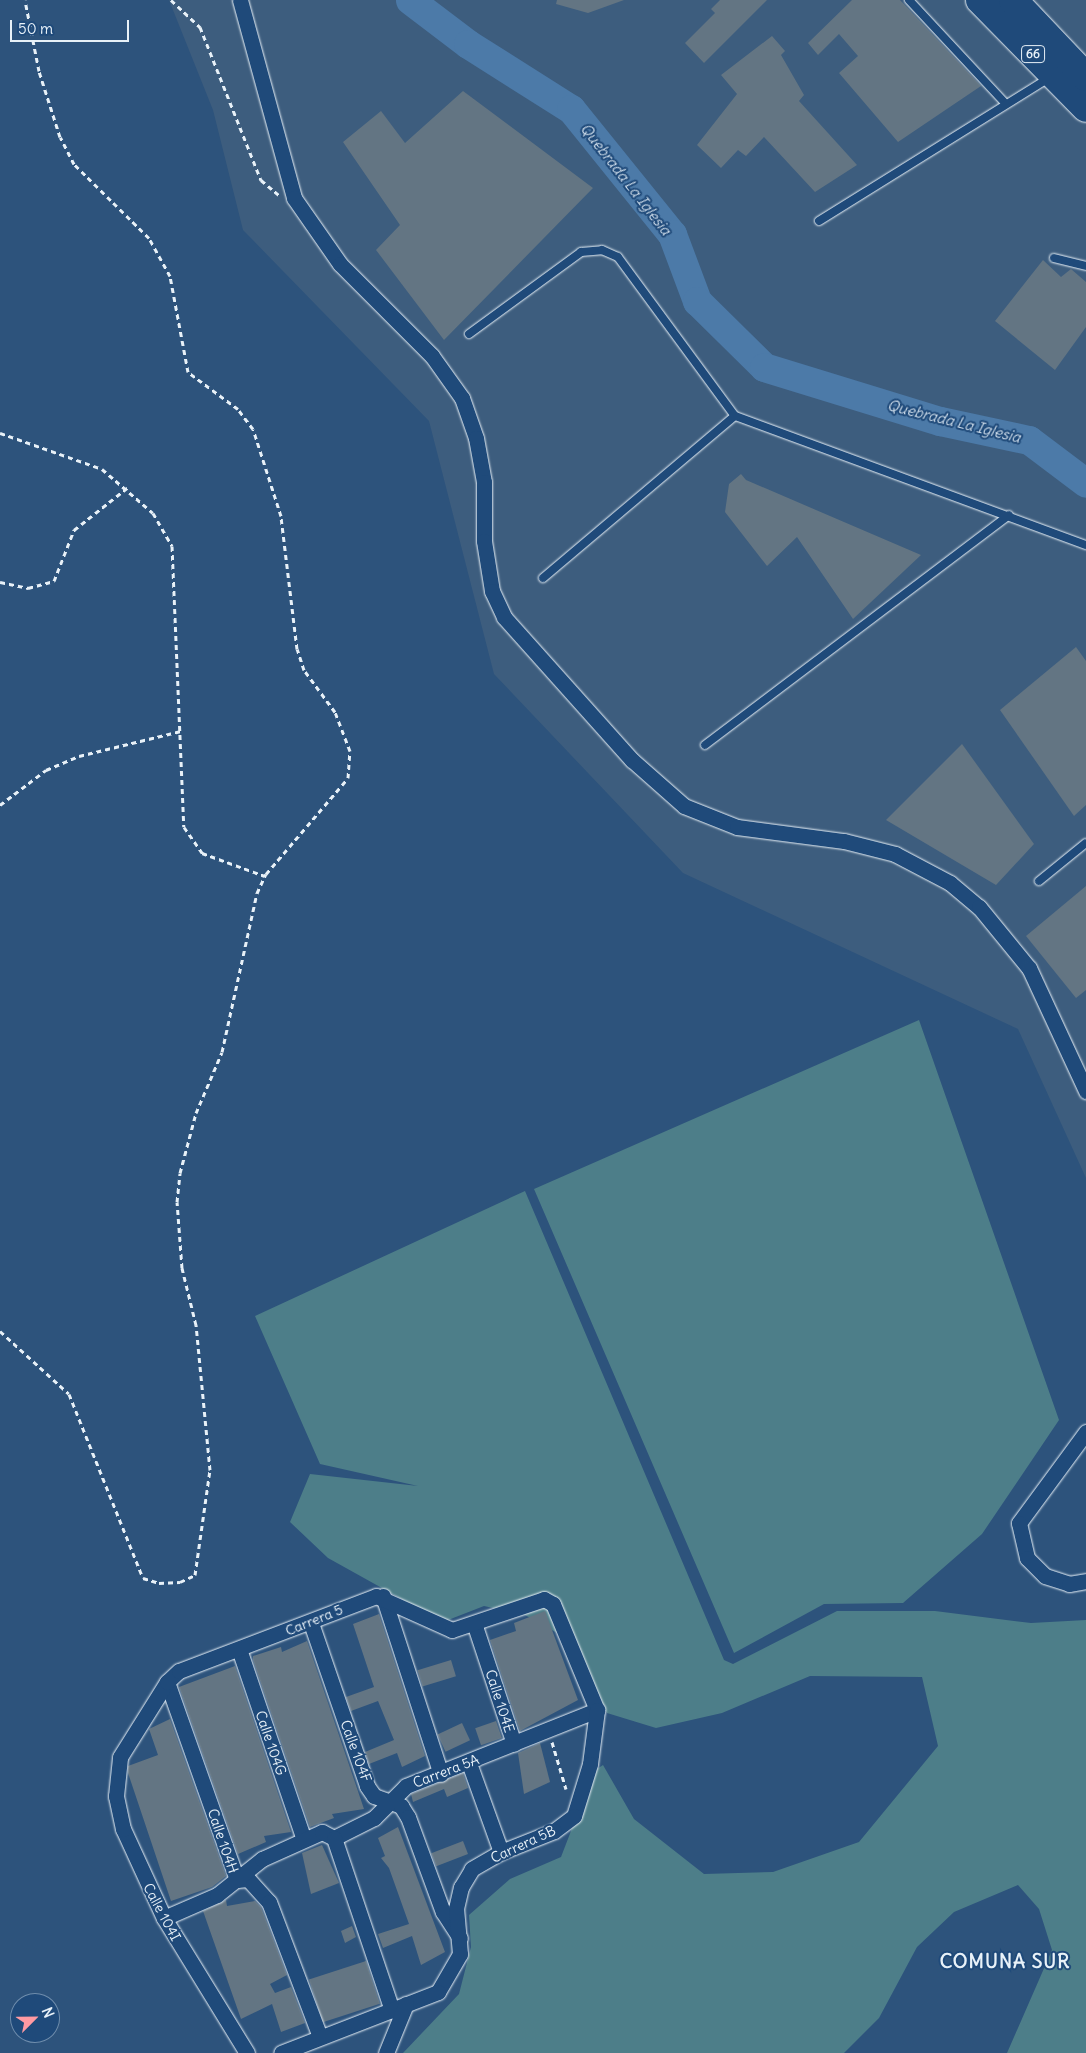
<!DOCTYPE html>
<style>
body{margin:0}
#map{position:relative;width:1086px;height:2053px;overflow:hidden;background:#2d537c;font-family:Delius,sans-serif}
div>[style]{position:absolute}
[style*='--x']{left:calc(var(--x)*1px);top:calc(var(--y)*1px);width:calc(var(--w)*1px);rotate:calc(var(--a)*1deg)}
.built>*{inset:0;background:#3d5d7e}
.green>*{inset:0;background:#4d7e89}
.river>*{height:29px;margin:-14.5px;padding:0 14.5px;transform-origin:14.5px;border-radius:14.5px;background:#4c7aa8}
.building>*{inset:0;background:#637583;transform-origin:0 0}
.path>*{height:3px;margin-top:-1.5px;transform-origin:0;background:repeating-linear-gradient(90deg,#e8f1f8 0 5px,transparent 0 9px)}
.roads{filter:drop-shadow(0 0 1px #e8f1f8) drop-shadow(0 0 1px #e8f1f8)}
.lane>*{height:8px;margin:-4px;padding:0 4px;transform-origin:4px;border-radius:4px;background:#1f4a7a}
.street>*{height:15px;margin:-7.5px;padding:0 7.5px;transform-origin:7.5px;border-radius:7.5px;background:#1f4a7a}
.highway>*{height:28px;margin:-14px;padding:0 14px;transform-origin:14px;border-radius:14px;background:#1f4a7a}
span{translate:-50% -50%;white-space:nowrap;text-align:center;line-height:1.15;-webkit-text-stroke:4px #1f4a7a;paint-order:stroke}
.shield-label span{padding:1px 4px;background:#1f4a7a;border:1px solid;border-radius:4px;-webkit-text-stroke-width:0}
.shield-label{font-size:12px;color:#e8f1f8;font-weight:700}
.street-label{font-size:14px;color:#e8f1f8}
.water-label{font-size:15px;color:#d1dfec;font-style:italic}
.district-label{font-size:19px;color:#e8f1f8;font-weight:700;letter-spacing:1px}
.north{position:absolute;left:10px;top:1993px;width:50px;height:50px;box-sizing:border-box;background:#1f4a7a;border:1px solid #6f8dac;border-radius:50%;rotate:67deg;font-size:14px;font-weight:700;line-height:20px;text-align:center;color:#e8f1f8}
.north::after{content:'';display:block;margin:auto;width:18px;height:22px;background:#ff9aa2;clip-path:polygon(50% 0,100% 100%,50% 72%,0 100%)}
.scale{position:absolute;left:10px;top:20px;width:119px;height:22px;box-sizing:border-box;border:2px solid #e8f1f8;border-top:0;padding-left:6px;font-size:15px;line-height:18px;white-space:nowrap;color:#e8f1f8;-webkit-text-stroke:4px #1f4a7a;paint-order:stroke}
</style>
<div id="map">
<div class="built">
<div style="clip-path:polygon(169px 0,1086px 0,1086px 1178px,1018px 1029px,683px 873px,494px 674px,429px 421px,243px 230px,213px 110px)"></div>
</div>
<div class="green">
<div style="clip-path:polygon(919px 1020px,1059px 1420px,982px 1534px,903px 1603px,824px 1604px,734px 1653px,534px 1189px)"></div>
<div style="clip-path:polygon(525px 1191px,724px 1660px,733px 1664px,837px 1611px,935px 1611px,1031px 1623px,1086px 1620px,1086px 2053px,1007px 2053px,1052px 1950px,1039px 1909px,1018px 1885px,954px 1912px,917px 1947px,879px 2018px,844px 2053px,403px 2053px,459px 1994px,471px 1947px,469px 1915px,510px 1879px,561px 1857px,594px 1771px,603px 1765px,634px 1819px,704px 1874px,773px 1872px,859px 1842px,938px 1746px,922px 1677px,810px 1676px,722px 1713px,656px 1728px,607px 1713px,568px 1639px,525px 1615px,484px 1606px,443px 1622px,328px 1558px,290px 1522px,310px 1474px,418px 1486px,320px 1464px,255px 1316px)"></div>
</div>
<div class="river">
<div style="--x:410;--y:0;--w:73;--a:37.2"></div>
<div style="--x:468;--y:44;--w:122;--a:32.3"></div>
<div style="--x:571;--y:109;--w:161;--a:51.1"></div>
<div style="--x:672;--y:234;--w:72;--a:69.5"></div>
<div style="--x:697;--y:301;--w:94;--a:44.6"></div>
<div style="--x:764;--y:367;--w:184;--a:17.1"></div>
<div style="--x:940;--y:421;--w:91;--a:12.1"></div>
<div style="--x:1029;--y:440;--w:71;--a:37"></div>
</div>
<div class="building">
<div style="clip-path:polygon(557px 0,624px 0,588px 13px,556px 4px)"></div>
<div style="clip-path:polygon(720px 0,767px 0,704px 63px,685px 43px,715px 13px,711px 9px)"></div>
<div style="clip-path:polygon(852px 0,900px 0,981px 86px,898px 142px,839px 73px,858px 56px,839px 34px,818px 55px,808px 43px)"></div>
<div style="clip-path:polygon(772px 36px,785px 51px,781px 55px,804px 95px,799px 101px,857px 165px,815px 192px,764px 137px,746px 156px,738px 150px,721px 168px,697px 145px,737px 94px,721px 75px)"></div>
<div style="clip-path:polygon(463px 91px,593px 188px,444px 340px,376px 250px,400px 225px,343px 142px,381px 111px,405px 143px)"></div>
<div style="clip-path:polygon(1043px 260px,1061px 277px,1071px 269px,1086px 282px,1086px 327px,1055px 370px,995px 321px)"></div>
<div style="clip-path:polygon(741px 474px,746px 480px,921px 555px,853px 619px,797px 537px,767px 566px,725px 512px,729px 484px)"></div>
<div style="clip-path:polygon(1076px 647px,1086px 661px,1086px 805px,1074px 816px,1000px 710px)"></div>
<div style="clip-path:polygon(962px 744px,1034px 844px,996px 885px,886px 820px)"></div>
<div style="clip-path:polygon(1086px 886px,1086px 990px,1076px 998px,1026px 936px)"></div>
<div style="clip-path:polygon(545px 1611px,578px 1700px,520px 1731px,490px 1640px,516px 1631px,514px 1623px)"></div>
<div style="clip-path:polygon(379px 1614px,425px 1756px,402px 1767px,397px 1753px,369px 1764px,365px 1752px,394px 1740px,378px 1701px,351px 1711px,346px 1697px,374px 1687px,353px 1624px)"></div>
<div style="clip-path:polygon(307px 1641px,364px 1809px,332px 1814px,334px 1818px,310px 1827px,253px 1660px,253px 1656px,281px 1647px,282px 1652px)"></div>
<div style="left:451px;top:1660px;width:17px;height:35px;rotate:73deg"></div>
<div style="clip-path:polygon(235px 1666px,291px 1832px,264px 1836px,266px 1842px,238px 1854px,179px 1687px)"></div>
<div style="clip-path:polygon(170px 1719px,226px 1876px,212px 1887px,171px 1901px,128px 1773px,128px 1766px,158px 1755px,149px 1729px)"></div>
<div style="left:496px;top:1721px;width:18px;height:22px;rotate:71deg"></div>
<div style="left:462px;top:1723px;width:19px;height:27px;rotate:65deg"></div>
<div style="clip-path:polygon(540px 1743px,550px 1782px,524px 1794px,518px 1753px)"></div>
<div style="clip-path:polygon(463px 1773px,468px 1788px,447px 1797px,444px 1789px,413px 1802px,411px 1794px)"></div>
<div style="clip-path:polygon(398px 1827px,445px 1952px,421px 1965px,412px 1936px,383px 1948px,378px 1934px,409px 1924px,389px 1868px,381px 1858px,385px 1856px,378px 1838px)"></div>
<div style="left:463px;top:1841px;width:14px;height:34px;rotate:69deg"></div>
<div style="clip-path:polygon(322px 1845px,339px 1883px,311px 1894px,302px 1853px)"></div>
<div style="clip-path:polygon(226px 1900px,227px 1906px,255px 1901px,261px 1907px,287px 1975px,270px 1984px,275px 1993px,291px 1987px,305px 2023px,281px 2032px,272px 2004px,241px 2019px,203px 1911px)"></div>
<div style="clip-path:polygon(352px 1926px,356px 1937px,345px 1943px,341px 1931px)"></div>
<div style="left:366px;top:1961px;width:45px;height:60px;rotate:72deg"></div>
</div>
<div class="path">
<div style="--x:171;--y:0;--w:40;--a:43"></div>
<div style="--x:200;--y:27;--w:165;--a:68.3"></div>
<div style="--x:261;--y:180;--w:23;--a:40"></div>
<div style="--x:0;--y:433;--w:108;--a:19.4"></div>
<div style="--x:102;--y:469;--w:67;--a:40.8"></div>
<div style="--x:153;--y:513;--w:38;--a:60"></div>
<div style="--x:172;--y:546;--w:281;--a:87.6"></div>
<div style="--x:184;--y:827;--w:32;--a:55"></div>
<div style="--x:202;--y:853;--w:67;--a:20.1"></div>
<div style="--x:0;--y:582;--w:29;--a:12"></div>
<div style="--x:28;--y:588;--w:27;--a:-15"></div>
<div style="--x:54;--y:581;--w:55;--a:-68.6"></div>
<div style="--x:74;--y:530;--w:68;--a:-38.4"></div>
<div style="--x:0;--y:805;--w:58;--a:-37.3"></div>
<div style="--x:46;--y:770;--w:36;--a:-23"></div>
<div style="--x:79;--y:756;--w:105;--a:-13.8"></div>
<div style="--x:0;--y:1331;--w:93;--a:42.4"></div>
<div style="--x:69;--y:1394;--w:198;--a:68.1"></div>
<div style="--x:143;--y:1578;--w:17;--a:17"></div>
<div style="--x:159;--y:1583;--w:21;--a:-3"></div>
<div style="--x:180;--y:1582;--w:17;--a:-25"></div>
<div style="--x:195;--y:1575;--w:106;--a:-81.9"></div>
<div style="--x:210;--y:1470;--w:146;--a:-95.5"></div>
<div style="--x:196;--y:1325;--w:59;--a:-103.8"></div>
<div style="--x:182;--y:1268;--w:66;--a:-94.3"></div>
<div style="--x:177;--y:1202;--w:29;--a:-84"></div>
<div style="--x:180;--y:1173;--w:62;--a:-75.1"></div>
<div style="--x:196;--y:1113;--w:66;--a:-66.9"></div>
<div style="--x:222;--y:1052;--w:163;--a:-77.6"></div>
<div style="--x:257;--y:893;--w:21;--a:-65"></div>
<div style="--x:266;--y:874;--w:126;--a:-49.5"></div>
<div style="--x:348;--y:778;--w:27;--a:-86"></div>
<div style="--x:350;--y:751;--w:42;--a:-111"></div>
<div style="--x:335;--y:712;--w:52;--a:-126.4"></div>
<div style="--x:304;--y:670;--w:22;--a:-108"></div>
<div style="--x:297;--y:649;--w:134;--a:-96.9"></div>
<div style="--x:281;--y:516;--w:91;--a:-107.8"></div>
<div style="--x:253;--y:429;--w:25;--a:-127"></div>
<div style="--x:238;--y:409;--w:62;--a:-143.5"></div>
<div style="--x:188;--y:372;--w:98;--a:-100.6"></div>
<div style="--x:170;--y:276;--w:43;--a:-118.9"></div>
<div style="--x:149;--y:238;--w:105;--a:-135.4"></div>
<div style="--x:74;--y:164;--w:30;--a:-117"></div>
<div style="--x:60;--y:137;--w:69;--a:-107.7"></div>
<div style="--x:39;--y:71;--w:72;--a:-101.2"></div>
<div style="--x:552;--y:1742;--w:49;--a:73.4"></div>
</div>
<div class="roads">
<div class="lane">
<div style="--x:909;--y:0;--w:141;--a:47"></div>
<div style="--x:819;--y:221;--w:271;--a:-31.9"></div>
<div style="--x:1054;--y:258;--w:33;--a:14"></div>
<div style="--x:469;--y:334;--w:139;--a:-36.2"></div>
<div style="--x:581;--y:252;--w:21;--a:-5"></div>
<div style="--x:602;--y:250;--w:17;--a:24"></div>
<div style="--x:618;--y:257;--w:197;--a:53.7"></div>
<div style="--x:735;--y:416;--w:374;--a:20.2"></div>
<div style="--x:543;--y:578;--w:251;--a:-40.2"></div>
<div style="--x:705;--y:745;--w:381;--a:-37.1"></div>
<div style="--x:1039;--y:881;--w:60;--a:-39"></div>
</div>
<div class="street">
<div style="--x:240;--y:0;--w:205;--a:74.7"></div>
<div style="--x:294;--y:198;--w:80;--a:55.1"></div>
<div style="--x:340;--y:264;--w:130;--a:45"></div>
<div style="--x:432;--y:356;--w:52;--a:54.5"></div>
<div style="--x:462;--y:398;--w:42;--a:70.7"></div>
<div style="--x:476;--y:438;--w:45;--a:79.7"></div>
<div style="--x:484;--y:482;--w:59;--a:90"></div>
<div style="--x:484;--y:541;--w:51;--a:80.9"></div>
<div style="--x:492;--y:591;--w:29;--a:65"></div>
<div style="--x:504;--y:617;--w:192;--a:48.2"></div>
<div style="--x:632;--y:760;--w:69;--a:41.5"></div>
<div style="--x:684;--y:806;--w:57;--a:21.6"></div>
<div style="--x:737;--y:827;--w:108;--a:7.5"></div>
<div style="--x:844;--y:841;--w:53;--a:14.3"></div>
<div style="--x:895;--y:854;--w:62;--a:27.8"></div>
<div style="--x:950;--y:883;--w:38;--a:40"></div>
<div style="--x:979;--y:907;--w:79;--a:50.7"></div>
<div style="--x:1029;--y:968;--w:136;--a:65.1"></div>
<div style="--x:1086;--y:1432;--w:113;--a:126.4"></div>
<div style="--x:1019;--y:1523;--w:36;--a:77"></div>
<div style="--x:1027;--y:1558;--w:25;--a:45"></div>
<div style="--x:1045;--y:1576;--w:25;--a:18"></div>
<div style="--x:1069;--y:1584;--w:17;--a:-10"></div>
<div style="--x:383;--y:1596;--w:187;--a:72"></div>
<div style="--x:311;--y:1623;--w:172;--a:71"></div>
<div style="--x:367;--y:1786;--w:12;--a:55"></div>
<div style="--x:374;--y:1796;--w:29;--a:20"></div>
<div style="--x:401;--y:1806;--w:13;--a:58"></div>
<div style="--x:408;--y:1817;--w:101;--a:69.8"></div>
<div style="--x:443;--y:1912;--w:31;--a:57"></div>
<div style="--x:475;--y:1626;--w:124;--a:71.7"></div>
<div style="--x:239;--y:1649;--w:199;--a:71.2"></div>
<div style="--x:167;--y:1682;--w:210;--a:70.5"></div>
<div style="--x:237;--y:1880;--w:11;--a:-5"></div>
<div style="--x:248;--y:1879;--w:31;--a:48"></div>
<div style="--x:269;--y:1902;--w:144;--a:69.3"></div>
<div style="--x:469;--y:1763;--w:95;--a:70.2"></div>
<div style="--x:334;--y:1838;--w:45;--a:-26.6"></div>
<div style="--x:374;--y:1818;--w:45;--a:-45"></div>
<div style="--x:406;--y:1786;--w:206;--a:-21.7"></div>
<div style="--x:164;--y:1918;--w:58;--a:-23.5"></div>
<div style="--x:217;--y:1895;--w:58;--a:-38.7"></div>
<div style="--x:262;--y:1859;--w:66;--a:-24.2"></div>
<div style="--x:322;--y:1832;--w:13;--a:27"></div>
<div style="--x:334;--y:1838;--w:182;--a:71.4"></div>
<div style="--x:247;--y:2053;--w:158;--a:-121.6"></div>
<div style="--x:164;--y:1918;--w:98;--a:-114.7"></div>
<div style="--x:123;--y:1829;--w:34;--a:-102"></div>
<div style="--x:116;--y:1796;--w:39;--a:-84"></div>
<div style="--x:120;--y:1757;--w:89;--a:-57.9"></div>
<div style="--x:167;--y:1682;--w:16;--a:-43"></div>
<div style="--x:179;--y:1671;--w:211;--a:-20.8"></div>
<div style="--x:376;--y:1596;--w:83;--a:24.1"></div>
<div style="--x:452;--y:1630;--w:97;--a:-18.6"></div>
<div style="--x:544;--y:1599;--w:10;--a:29"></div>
<div style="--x:553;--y:1604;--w:115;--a:67.5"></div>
<div style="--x:597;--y:1710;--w:54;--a:97.4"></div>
<div style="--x:590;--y:1764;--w:54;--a:107.1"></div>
<div style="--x:574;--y:1816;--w:25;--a:143"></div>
<div style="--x:554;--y:1831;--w:57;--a:158.4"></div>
<div style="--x:501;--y:1852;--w:34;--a:150"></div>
<div style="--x:472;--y:1869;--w:21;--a:121"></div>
<div style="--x:461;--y:1887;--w:22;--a:103"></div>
<div style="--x:456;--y:1908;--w:46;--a:85"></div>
<div style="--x:460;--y:1954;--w:44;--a:120.1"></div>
<div style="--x:438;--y:1992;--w:168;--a:158.8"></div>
<div style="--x:386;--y:2053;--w:53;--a:-67.8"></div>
</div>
<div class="highway">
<div style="--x:980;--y:0;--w:151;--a:45.5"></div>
<div style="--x:1013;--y:0;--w:106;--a:46.5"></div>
</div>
</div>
<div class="shield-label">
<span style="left:1033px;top:54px">66</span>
</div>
<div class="street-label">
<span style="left:314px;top:1620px;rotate:-22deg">Carrera 5</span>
<span style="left:500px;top:1701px;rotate:72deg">Calle 104E</span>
<span style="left:271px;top:1743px;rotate:71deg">Calle 104G</span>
<span style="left:356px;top:1751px;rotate:70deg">Calle 104F</span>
<span style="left:446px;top:1771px;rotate:-21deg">Carrera 5A</span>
<span style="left:223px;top:1841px;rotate:71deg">Calle 104H</span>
<span style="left:523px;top:1844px;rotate:-25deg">Carrera 5B</span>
<span style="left:162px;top:1912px;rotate:62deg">Calle 104I</span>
</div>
<div class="water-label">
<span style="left:626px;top:179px;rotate:52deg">Quebrada La Iglesia</span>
<span style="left:954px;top:421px;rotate:14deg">Quebrada La Iglesia</span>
</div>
<div class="district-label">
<span style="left:1005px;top:1962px">COMUNA SUR</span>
</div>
<div class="north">N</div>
<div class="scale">50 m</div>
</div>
